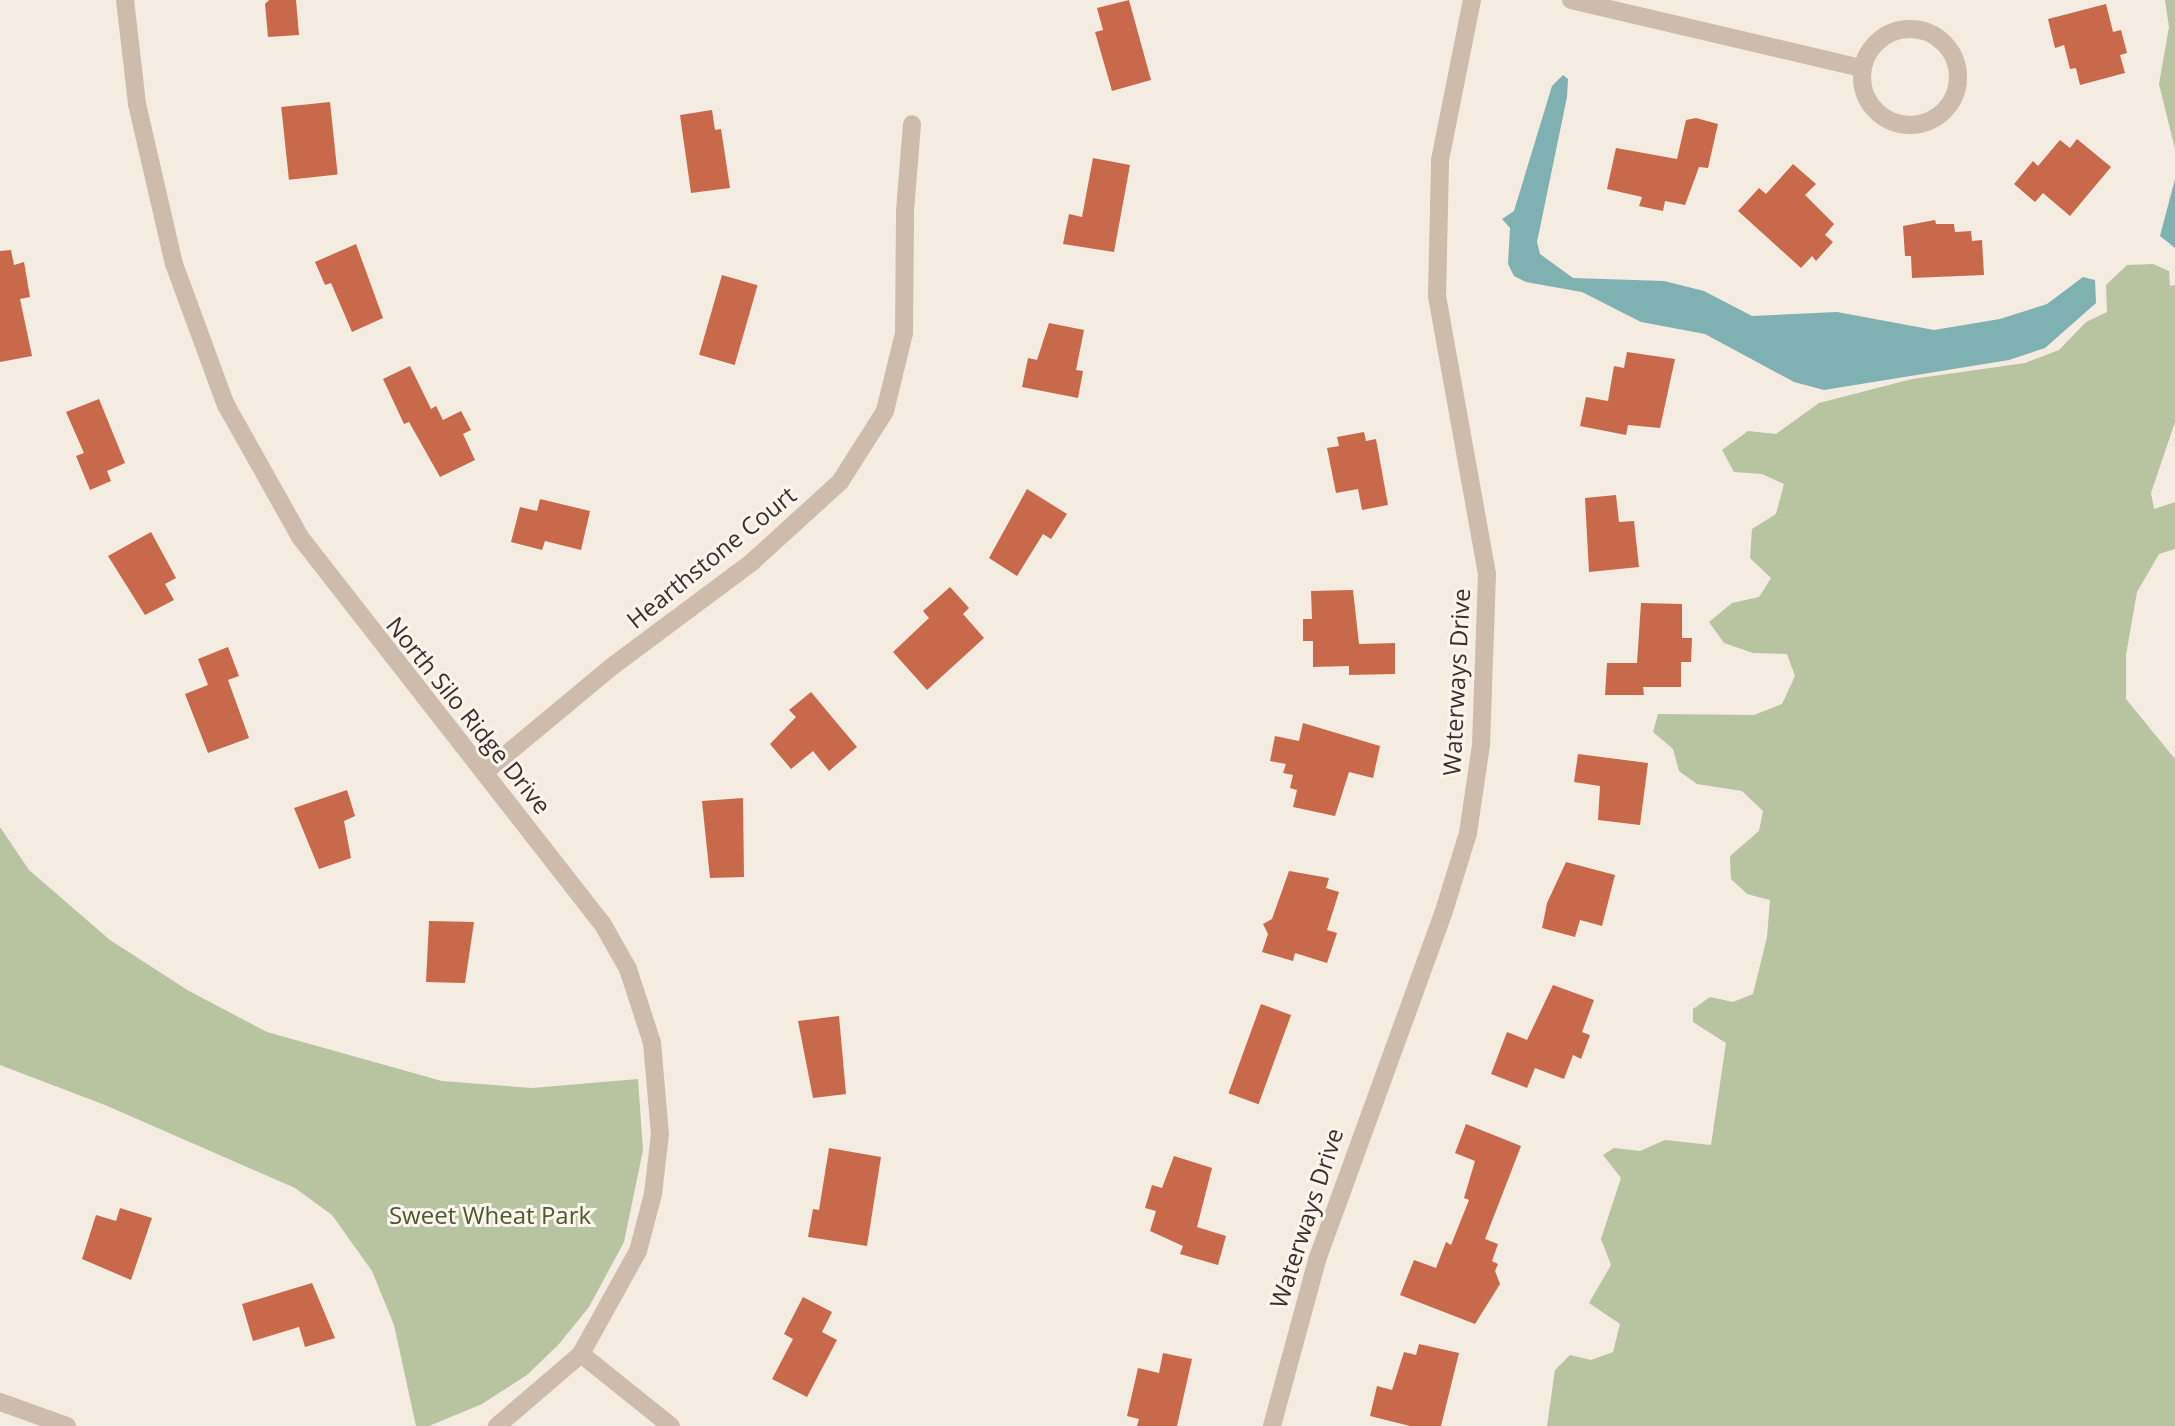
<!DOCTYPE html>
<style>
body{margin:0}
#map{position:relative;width:2175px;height:1426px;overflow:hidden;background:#f4ebe1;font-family:"Open Sans",sans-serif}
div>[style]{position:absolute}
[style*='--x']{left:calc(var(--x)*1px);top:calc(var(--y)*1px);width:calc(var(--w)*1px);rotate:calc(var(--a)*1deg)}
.green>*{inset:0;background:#b8c4a0}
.water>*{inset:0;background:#7fb0b2}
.building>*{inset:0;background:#c8694b;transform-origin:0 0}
.minor>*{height:18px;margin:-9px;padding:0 9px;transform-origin:9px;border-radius:9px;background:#cdbbac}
.minor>.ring{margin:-9px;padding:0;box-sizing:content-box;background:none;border:18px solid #cdbbac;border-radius:50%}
span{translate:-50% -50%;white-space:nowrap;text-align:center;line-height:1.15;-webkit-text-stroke:6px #fbf5ee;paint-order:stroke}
.street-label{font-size:24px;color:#3b302b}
.park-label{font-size:24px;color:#4a5a2e}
</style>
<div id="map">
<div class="green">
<div style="clip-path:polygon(2165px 0,2175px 0,2175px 149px,2159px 84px,2169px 27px)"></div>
<div style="clip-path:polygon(2153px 264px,2169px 271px,2170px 286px,2175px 285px,2175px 422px,2151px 493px,2154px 509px,2175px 502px,2175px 549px,2159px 554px,2137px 592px,2126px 655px,2126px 699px,2175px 759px,2175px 1426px,1547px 1426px,1555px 1370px,1570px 1355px,1591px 1360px,1613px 1352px,1620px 1324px,1589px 1303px,1611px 1265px,1601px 1239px,1621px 1178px,1603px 1155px,1614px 1148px,1640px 1151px,1665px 1140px,1711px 1145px,1726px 1043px,1693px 1022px,1693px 1009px,1710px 997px,1733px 1002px,1753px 994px,1767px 937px,1770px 900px,1747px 894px,1731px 879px,1730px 856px,1759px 831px,1763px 811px,1742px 791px,1697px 784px,1679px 771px,1673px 749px,1653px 732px,1658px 714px,1754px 715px,1782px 704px,1795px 676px,1787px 654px,1753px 653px,1724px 643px,1709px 622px,1732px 603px,1759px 597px,1771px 578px,1750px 558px,1752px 529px,1776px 514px,1784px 484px,1762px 474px,1734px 472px,1722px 450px,1748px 431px,1776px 434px,1819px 403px,1912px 379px,2025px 363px,2059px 350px,2086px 322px,2107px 312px,2106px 285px,2127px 265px)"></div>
<div style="clip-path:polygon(0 827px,29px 870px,110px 940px,189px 991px,267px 1032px,442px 1081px,532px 1088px,638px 1079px,643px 1150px,624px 1242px,589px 1307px,559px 1344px,527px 1375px,482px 1404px,429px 1426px,416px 1426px,394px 1325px,372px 1271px,332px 1215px,295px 1188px,105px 1105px,0 1065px)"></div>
</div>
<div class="water">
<div style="clip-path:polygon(1563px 75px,1568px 79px,1567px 97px,1537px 242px,1540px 254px,1573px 278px,1664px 281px,1704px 291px,1752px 316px,1837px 312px,1934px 330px,2000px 319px,2047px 304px,2083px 277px,2095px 280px,2096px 303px,2045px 348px,2009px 360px,1824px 390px,1794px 382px,1705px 334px,1641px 322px,1582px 292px,1526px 282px,1514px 276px,1508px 264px,1510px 228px,1502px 219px,1514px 211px,1552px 86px)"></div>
<div style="clip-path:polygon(2175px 179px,2175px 248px,2160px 236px)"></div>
</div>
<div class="building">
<div style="clip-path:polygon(269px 0,296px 0,299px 35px,268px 37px,265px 4px)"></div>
<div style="clip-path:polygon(1129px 0,1151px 80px,1112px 91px,1095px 32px,1103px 30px,1097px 8px)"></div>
<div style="clip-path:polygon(2106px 4px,2113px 32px,2121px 30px,2127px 53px,2120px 55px,2125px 73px,2080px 85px,2076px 68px,2070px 69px,2064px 45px,2055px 48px,2048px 19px)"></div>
<div style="left:330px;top:102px;width:73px;height:49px;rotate:84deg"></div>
<div style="clip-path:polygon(712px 110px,715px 130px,721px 129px,730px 188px,691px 193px,680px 115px)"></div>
<div style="clip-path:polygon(1696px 118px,1718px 124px,1708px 168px,1699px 167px,1685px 205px,1665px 201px,1663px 211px,1639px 206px,1642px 197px,1607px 189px,1616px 148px,1677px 159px,1686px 120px)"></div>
<div style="clip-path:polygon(2077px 139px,2111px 167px,2070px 216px,2043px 193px,2035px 202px,2014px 184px,2033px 161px,2038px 166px,2060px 140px,2070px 148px)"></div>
<div style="clip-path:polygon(1093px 158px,1130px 165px,1114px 252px,1063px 244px,1069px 214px,1082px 217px)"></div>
<div style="clip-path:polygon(1793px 164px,1816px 184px,1805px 195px,1834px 224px,1825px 235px,1833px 242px,1816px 261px,1812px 256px,1801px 268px,1738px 211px,1759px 188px,1766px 194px)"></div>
<div style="clip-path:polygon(1935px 220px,1936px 224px,1954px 224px,1955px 232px,1971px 231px,1972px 241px,1982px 240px,1984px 275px,1912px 278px,1911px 256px,1905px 256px,1903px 226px)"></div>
<div style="clip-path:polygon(356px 244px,383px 318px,352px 332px,331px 283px,325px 285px,315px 262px)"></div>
<div style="clip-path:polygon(11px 250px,14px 265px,24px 262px,30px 297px,20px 299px,32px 356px,0 362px,0 251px)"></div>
<div style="left:722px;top:275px;width:37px;height:83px;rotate:16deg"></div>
<div style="clip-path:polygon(1049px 323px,1084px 330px,1076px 370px,1083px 371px,1078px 398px,1022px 387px,1028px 358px,1037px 360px)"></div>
<div style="clip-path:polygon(1627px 352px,1675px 359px,1660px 428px,1628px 425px,1626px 435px,1580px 426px,1586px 397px,1608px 401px,1614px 366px,1624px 368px)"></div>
<div style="clip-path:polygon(410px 366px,431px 409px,436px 406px,443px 420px,461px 411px,471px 430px,463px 434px,475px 460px,440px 477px,409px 422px,404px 424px,383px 379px)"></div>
<div style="clip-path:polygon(99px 399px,125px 463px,107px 471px,111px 481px,90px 490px,76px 456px,84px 453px,66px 412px)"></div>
<div style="clip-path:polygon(1364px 432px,1366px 441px,1376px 439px,1388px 505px,1362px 510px,1358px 489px,1336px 493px,1327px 448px,1339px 446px,1337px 437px)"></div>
<div style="clip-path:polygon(1027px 489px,1067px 514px,1051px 539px,1043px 534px,1017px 576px,989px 558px)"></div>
<div style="clip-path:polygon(1616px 495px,1619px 522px,1634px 521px,1639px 567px,1589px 572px,1585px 498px)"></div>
<div style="clip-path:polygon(540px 499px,590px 511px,581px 550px,545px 541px,542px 550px,511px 542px,520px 507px,537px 511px)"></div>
<div style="clip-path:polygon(151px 532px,176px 578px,165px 584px,174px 600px,145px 615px,108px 556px)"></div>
<div style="clip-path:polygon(950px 587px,969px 608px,963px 614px,984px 638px,927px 690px,893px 652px,929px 618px,923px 611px)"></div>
<div style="clip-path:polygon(1353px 590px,1359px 644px,1395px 643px,1395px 674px,1349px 675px,1349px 666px,1313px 667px,1313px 641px,1303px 641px,1303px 619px,1312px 619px,1311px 591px)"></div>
<div style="clip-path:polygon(1641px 603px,1682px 604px,1682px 638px,1692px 638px,1691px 662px,1681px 662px,1681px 687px,1643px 687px,1644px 695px,1605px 695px,1607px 663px,1637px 663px)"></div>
<div style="clip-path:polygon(228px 647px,239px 676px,228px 680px,249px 738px,208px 753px,185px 694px,208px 685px,198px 659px)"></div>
<div style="clip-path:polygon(811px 692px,857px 747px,829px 771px,813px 751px,791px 769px,770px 744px,796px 717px,789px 710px)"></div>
<div style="clip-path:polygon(1303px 723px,1380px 746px,1373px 778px,1349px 772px,1335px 816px,1293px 807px,1297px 790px,1290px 788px,1293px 775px,1283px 773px,1286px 764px,1270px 761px,1275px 736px,1299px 741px)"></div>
<div style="clip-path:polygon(1578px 754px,1648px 763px,1640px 825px,1598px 820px,1600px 786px,1574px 782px)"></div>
<div style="clip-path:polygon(347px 790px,355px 816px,344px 821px,351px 858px,319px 869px,294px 808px)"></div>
<div style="clip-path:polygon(743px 798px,744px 877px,710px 878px,702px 801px)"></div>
<div style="clip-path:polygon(1566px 862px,1615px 875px,1602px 926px,1580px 920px,1575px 937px,1542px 928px,1547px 903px)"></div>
<div style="clip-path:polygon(1289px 871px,1329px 878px,1326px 888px,1339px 892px,1327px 930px,1337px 933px,1327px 963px,1295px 953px,1293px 961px,1262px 952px,1268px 934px,1263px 924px,1272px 919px)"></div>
<div style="clip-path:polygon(429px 921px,474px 922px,465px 983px,426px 982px)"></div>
<div style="clip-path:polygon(1553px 985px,1594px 1000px,1582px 1032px,1590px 1035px,1581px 1059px,1573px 1055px,1564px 1079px,1535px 1068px,1527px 1088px,1491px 1074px,1507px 1032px,1527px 1040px)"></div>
<div style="left:1261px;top:1004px;width:32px;height:95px;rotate:20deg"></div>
<div style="clip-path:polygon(839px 1016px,846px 1094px,813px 1098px,798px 1021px)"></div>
<div style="clip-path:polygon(1466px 1124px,1521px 1146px,1485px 1239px,1498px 1244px,1492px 1261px,1498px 1264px,1495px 1271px,1500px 1284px,1475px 1324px,1400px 1295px,1414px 1260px,1436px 1268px,1446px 1242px,1451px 1245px,1469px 1200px,1464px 1198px,1475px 1161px,1455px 1153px)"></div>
<div style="clip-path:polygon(829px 1148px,881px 1157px,867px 1246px,808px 1237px,813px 1209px,819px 1210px)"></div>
<div style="clip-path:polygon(1174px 1156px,1212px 1168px,1197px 1227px,1226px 1236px,1218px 1265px,1180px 1254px,1183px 1246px,1150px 1231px,1156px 1211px,1145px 1208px,1152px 1185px,1162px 1188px)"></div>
<div style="clip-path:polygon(120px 1208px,152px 1218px,131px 1280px,82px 1259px,96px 1215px,116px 1221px)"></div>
<div style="clip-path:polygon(312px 1283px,335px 1338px,305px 1347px,299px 1327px,253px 1341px,242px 1304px)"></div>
<div style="clip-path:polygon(803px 1297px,832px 1312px,822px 1332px,837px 1340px,807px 1397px,772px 1379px,793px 1339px,784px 1334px)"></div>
<div style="clip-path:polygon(1419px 1344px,1459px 1353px,1441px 1426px,1410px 1426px,1370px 1416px,1377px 1386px,1392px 1390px,1404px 1352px,1416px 1355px)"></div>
<div style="clip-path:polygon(1163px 1353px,1192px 1359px,1177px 1426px,1137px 1426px,1139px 1419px,1127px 1416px,1138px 1368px,1159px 1373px)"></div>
</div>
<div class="minor">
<div style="--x:125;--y:0;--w:105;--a:83.4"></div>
<div style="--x:137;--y:104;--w:164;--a:77"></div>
<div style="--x:174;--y:264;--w:150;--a:69.8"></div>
<div style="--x:226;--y:405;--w:151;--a:60.7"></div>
<div style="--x:300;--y:537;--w:490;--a:52"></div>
<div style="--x:602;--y:923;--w:53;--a:60.5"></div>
<div style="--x:628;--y:969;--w:78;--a:72"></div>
<div style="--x:652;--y:1043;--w:91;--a:85"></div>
<div style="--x:660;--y:1134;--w:60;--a:96.7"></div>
<div style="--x:653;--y:1194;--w:59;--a:104.7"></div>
<div style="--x:638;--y:1251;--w:118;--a:119"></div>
<div style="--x:581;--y:1354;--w:111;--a:139.4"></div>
<div style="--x:1571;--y:0;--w:299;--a:13.2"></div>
<div class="ring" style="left:1862px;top:29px;width:78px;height:78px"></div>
<div style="--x:485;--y:772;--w:168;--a:-39.7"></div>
<div style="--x:614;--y:665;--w:172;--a:-36.7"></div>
<div style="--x:752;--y:562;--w:119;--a:-42.3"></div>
<div style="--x:840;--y:482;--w:84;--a:-57.6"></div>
<div style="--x:885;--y:411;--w:80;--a:-76.3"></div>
<div style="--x:904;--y:333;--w:122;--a:-89.5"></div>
<div style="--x:905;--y:211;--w:87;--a:-85.4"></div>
<div style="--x:581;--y:1354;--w:115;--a:38.7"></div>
<div style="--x:0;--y:1402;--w:71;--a:19.7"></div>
<div style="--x:1272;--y:1426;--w:172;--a:-74.8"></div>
<div style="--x:1317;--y:1260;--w:368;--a:-70"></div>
<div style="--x:1443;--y:914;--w:85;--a:-72.8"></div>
<div style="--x:1468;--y:833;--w:89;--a:-81.6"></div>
<div style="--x:1481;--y:745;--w:171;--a:-88"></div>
<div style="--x:1487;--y:574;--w:282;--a:-100.2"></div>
<div style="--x:1437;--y:296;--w:136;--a:-88.7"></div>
<div style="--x:1440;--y:160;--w:163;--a:-78.7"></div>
</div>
<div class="street-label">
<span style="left:711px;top:557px;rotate:-39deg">Hearthstone Court</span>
<span style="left:1456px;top:682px;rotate:-87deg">Waterways Drive</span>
<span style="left:469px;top:715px;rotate:51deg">North Silo Ridge Drive</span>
<span style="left:1306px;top:1218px;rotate:-72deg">Waterways Drive</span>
</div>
<div class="park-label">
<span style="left:490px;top:1215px">Sweet Wheat Park</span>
</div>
</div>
